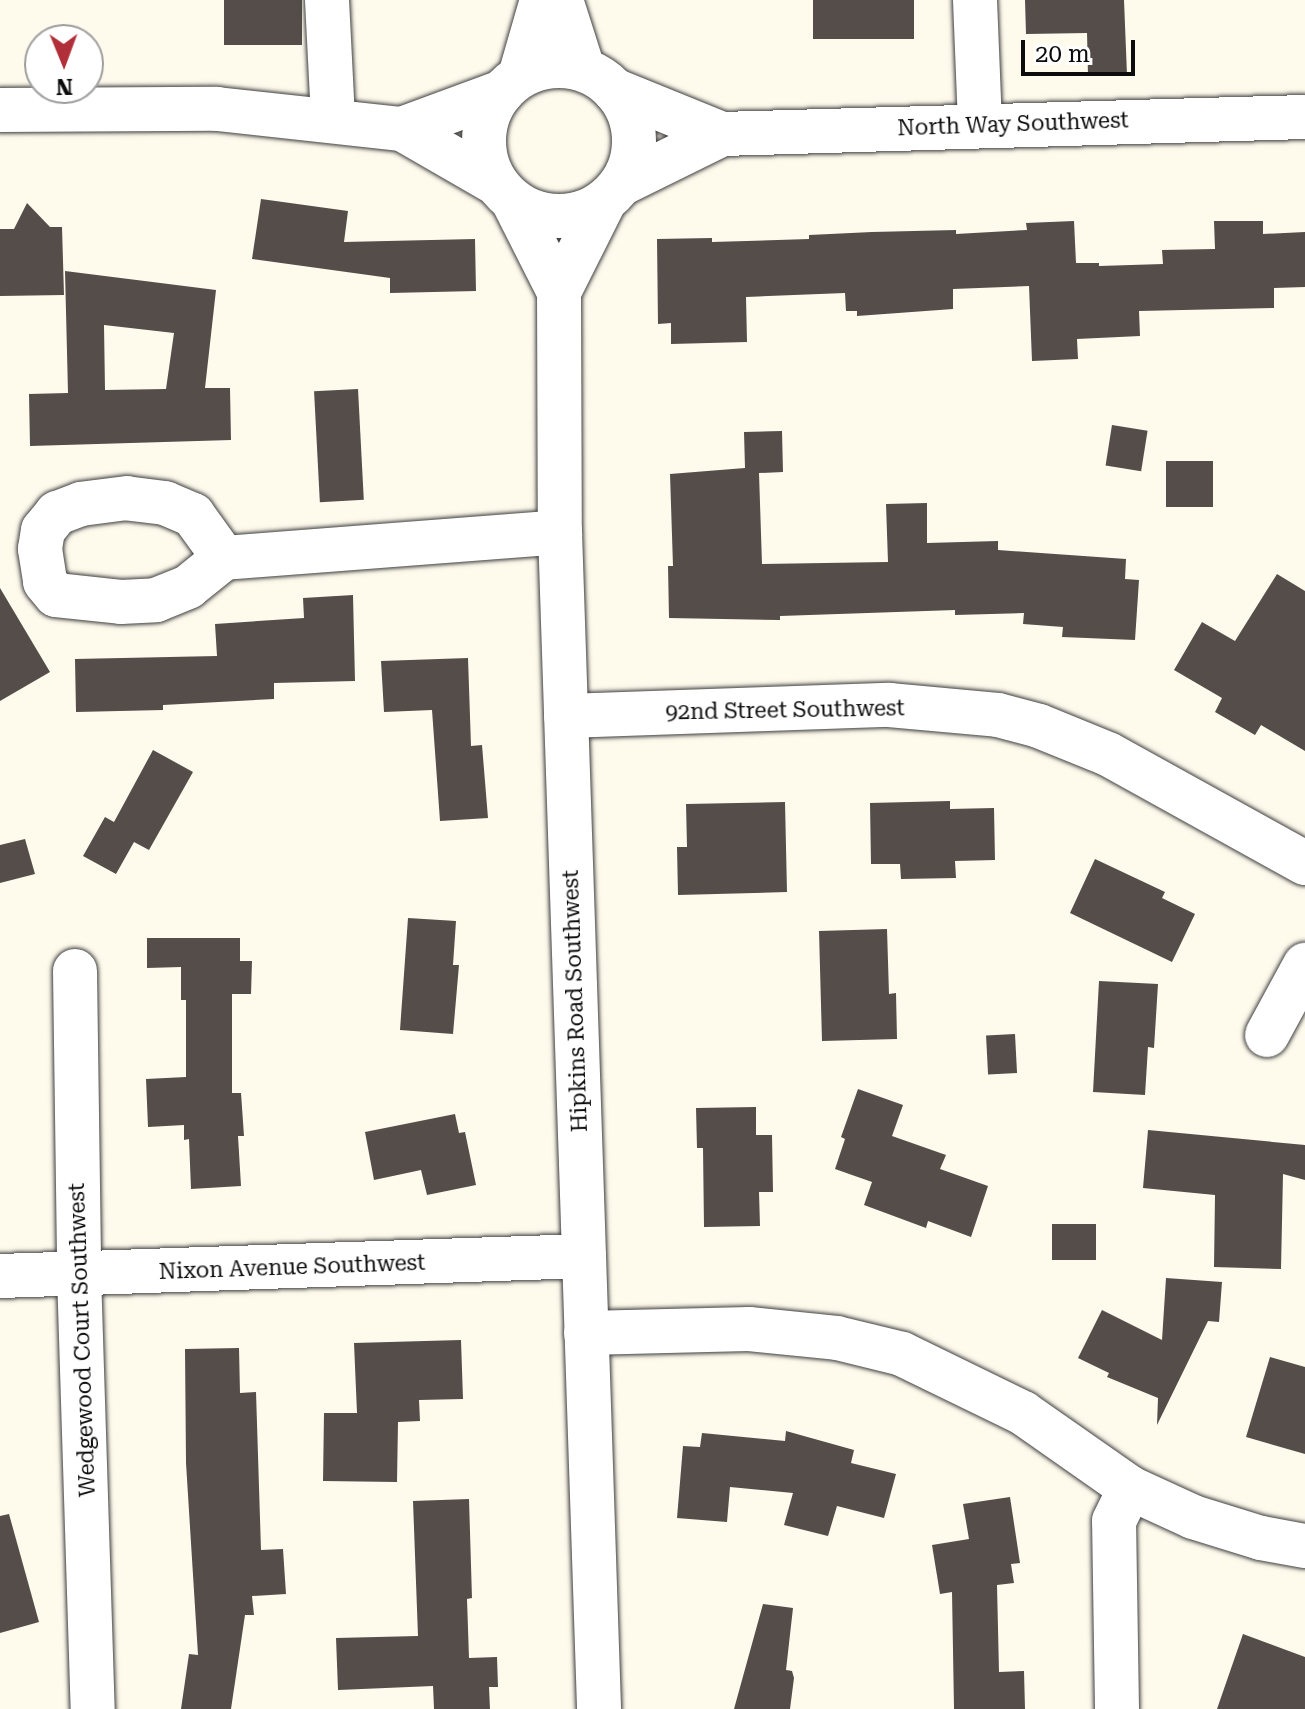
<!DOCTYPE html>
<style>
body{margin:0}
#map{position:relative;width:1305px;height:1709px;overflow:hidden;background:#fefaec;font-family:"Roboto Serif",serif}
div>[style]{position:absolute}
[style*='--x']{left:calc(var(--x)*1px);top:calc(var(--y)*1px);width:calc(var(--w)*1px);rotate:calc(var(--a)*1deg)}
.building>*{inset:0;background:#544d49;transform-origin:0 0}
.roads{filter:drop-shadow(0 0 2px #3f3f3f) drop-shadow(0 0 2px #3f3f3f)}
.minor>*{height:44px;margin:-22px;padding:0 22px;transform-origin:22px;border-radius:22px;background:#fff}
.minor>.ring{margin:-22px;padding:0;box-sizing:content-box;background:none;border:44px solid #fff;border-radius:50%}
span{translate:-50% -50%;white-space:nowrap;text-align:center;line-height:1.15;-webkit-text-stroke:8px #fff;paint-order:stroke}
.street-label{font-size:22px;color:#0c0c0c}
.north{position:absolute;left:24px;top:24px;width:80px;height:80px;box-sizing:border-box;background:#fff;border:2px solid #9e9e9e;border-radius:50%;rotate:179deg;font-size:22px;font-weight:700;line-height:32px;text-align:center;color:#0c0c0c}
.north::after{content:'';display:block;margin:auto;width:28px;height:36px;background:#b12f39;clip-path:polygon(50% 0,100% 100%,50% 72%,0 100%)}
.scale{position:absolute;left:1021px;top:40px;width:114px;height:36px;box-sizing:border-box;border:4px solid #0c0c0c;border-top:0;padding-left:10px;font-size:24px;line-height:28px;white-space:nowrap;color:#0c0c0c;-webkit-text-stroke:6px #fff;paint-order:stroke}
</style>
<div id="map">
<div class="building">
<div style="left:224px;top:0;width:78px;height:45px"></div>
<div style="left:813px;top:0;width:101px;height:39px"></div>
<div style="clip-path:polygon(1025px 0,1124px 0,1127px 75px,1088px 76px,1087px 33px,1026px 34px)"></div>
<div style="clip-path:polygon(261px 199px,348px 211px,344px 242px,475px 239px,476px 291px,390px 293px,390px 278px,252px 259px)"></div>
<div style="clip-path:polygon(27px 203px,50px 227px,62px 227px,64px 295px,0 296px,0 229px,14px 229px)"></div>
<div style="clip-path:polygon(1074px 221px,1076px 263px,1099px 263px,1099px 266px,1163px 264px,1162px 250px,1215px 249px,1214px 221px,1263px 221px,1263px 234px,1305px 232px,1305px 287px,1274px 288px,1274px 308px,1139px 311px,1140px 336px,1077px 339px,1078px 359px,1032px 361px,1029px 286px,953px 289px,953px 309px,857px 316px,857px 311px,846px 311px,845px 293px,746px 297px,747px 342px,671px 344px,671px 323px,658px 324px,657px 239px,712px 238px,712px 242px,809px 239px,809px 235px,872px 232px,956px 230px,956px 234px,1027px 230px,1026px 223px)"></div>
<div style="clip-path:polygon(evenodd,65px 271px,216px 290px,205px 388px,230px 388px,231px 440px,30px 446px,29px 394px,68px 393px,65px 271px,104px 325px,174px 333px,166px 389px,105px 390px,104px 325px)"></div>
<div style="left:358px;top:389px;width:111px;height:44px;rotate:87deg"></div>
<div style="left:1112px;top:425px;width:36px;height:41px;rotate:9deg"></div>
<div style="clip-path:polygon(782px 431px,783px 472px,759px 473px,762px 564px,888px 562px,886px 504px,927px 503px,927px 543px,998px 541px,998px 550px,1126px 559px,1125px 579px,1139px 580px,1135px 640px,1062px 637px,1063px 627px,1023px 624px,1024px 613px,955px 615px,955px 610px,780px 616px,780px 620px,669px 618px,668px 566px,673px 566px,670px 474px,745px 468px,744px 432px)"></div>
<div style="left:1166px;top:461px;width:47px;height:46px"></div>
<div style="clip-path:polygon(1277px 574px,1305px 591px,1305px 751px,1261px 725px,1255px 735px,1215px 712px,1222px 698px,1174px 670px,1202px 622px,1235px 641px)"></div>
<div style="clip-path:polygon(0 588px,50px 672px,0 701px)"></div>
<div style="clip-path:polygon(353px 595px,355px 681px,274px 683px,274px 699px,163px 705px,163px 710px,76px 712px,75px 659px,217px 656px,215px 624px,304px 618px,303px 598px)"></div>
<div style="clip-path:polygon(468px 658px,471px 746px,482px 745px,488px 818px,440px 821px,432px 710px,384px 712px,381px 661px)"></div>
<div style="clip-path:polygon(153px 750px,193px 772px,149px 850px,134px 842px,116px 874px,83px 856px,105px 817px,114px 822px)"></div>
<div style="clip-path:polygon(950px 801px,950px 809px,994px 808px,995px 860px,955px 861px,956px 878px,901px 879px,900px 864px,871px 864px,870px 803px)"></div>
<div style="clip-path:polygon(785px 802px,787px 892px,678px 895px,677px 847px,687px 847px,686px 804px)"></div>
<div style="clip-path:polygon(25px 839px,35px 874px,0 883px,0 845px)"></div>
<div style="clip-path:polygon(1095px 859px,1165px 892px,1162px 898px,1195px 914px,1172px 962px,1070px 913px)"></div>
<div style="clip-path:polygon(408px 918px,456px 921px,453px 965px,459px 965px,453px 1034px,400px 1030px)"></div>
<div style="clip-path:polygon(887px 929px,889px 994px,896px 993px,897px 1039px,822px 1041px,819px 931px)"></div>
<div style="clip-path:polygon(147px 938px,240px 938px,240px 961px,252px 961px,251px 994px,232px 994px,232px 1093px,241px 1093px,244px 1136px,238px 1136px,241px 1186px,191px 1189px,189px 1139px,184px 1140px,184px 1125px,148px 1127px,146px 1079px,186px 1077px,186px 1000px,181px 1000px,181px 967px,147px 968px)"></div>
<div style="clip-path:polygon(1099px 981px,1158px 984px,1154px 1048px,1148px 1047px,1145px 1095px,1093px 1092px)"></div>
<div style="left:1015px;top:1034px;width:39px;height:29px;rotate:87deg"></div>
<div style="clip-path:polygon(858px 1089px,903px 1105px,892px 1136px,946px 1155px,940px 1169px,988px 1186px,971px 1237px,928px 1221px,926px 1228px,864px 1205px,872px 1182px,835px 1169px,845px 1139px,841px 1137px)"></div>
<div style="clip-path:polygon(756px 1107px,756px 1135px,772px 1135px,773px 1192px,759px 1192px,760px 1226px,704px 1227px,703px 1148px,697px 1148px,696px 1108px)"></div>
<div style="clip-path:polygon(455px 1114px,459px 1133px,465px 1132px,476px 1185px,427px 1195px,421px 1170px,374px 1180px,365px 1132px)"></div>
<div style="clip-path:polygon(1148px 1130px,1305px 1145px,1305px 1180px,1283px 1174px,1281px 1269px,1214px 1267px,1215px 1195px,1143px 1188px)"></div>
<div style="left:1096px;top:1224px;width:36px;height:44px;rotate:90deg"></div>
<div style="clip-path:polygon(1166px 1278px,1222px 1282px,1219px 1322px,1208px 1321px,1157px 1425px,1158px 1398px,1107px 1377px,1109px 1373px,1078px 1358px,1102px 1310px,1162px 1340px)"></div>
<div style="clip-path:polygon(461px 1340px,463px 1399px,419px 1400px,420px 1421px,398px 1422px,397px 1482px,323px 1481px,324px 1413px,357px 1413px,354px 1343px)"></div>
<div style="clip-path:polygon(239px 1348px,240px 1393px,256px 1392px,261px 1550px,283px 1549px,286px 1594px,252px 1596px,254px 1615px,245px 1615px,231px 1709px,181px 1709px,189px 1654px,198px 1655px,186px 1463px,185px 1349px)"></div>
<div style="clip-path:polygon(1270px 1357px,1305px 1367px,1305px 1454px,1246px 1437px)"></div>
<div style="clip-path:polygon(786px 1431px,854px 1450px,851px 1463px,896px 1474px,884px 1518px,837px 1506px,828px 1536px,784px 1525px,793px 1493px,730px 1487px,727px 1522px,677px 1518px,683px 1446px,700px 1447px,702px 1433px,785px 1441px)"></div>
<div style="clip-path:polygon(1010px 1497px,1020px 1563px,1011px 1564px,1014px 1583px,997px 1585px,999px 1672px,1024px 1671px,1025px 1709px,954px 1709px,952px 1592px,940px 1594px,932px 1545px,969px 1539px,963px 1504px)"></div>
<div style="clip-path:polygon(469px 1499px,472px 1598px,467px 1599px,469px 1658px,497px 1657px,498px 1687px,489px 1687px,490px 1709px,434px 1709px,433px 1686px,338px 1690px,336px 1638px,418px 1636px,413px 1501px)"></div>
<div style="clip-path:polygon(9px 1514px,39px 1622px,0 1633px,0 1516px)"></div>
<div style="clip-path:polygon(763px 1604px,793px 1608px,786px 1670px,792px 1671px,794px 1678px,790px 1709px,734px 1709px)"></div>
<div style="clip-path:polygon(1243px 1634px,1305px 1657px,1305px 1709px,1217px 1709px)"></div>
</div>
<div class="roads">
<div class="minor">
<div style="--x:327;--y:0;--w:120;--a:87.1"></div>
<div style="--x:561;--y:0;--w:72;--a:72.3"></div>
<div style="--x:975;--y:0;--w:124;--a:87.7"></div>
<div class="ring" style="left:484px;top:66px;width:106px;height:106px"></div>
<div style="--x:520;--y:76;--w:79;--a:-73.9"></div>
<div style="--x:614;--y:90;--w:117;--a:22.2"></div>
<div style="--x:0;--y:110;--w:217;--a:-0.3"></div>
<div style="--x:217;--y:109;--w:186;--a:6.2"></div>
<div style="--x:402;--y:129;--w:108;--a:29.9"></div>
<div style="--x:402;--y:129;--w:107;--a:-20.3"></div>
<div style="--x:621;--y:184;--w:113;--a:-26.3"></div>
<div style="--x:722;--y:134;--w:583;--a:-1.67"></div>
<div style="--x:513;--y:201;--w:102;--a:63.2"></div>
<div style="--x:559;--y:292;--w:240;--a:89.8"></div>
<div style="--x:560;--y:532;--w:1178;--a:88.1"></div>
<div style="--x:559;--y:292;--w:101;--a:-63.4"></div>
<div style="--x:224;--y:558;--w:53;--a:-125.8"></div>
<div style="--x:193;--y:515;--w:30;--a:-157"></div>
<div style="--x:165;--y:503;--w:38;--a:-173"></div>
<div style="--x:127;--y:498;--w:46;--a:172.6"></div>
<div style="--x:81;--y:504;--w:26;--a:159"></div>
<div style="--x:57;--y:513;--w:22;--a:129"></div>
<div style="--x:43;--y:530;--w:19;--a:99"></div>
<div style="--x:40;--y:549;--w:33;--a:81"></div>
<div style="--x:45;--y:582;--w:17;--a:50"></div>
<div style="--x:56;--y:595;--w:65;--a:6.1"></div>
<div style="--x:121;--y:602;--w:35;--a:-3"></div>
<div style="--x:156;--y:600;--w:35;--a:-22"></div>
<div style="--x:188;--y:587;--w:46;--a:-38.9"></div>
<div style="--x:224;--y:558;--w:337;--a:-4.4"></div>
<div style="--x:566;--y:716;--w:323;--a:-2"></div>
<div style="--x:889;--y:705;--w:109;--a:5.2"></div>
<div style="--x:998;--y:715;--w:42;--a:15"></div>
<div style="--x:1039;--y:726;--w:74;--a:22.1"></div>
<div style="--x:1108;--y:754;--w:225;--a:29"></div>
<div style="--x:75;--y:971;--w:303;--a:89.2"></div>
<div style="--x:79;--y:1274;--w:435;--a:88.2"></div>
<div style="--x:1267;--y:1035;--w:80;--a:-61.5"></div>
<div style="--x:0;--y:1276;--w:584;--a:-1.96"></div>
<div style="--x:586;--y:1333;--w:163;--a:-1.4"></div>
<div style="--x:749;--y:1329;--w:88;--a:5.8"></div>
<div style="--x:837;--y:1338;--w:67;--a:13.8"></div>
<div style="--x:902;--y:1354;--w:135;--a:26"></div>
<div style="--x:1023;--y:1413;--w:131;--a:35"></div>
<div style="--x:1130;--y:1488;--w:69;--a:24.7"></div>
<div style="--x:1193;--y:1517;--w:71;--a:17.2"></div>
<div style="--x:1261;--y:1538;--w:45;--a:10.3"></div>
<div style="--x:1117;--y:1709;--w:188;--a:-90.9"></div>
<div style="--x:1114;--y:1521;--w:37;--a:-64"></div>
</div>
</div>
<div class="street-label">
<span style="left:1013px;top:124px;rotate:-2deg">North Way Southwest</span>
<span style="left:785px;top:710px;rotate:-1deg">92nd Street Southwest</span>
<span style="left:575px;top:1001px;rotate:-92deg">Hipkins Road Southwest</span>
<span style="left:292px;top:1267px;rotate:-2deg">Nixon Avenue Southwest</span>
<span style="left:82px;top:1340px;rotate:-92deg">Wedgewood Court Southwest</span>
</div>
<div class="north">N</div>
<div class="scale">20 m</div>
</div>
